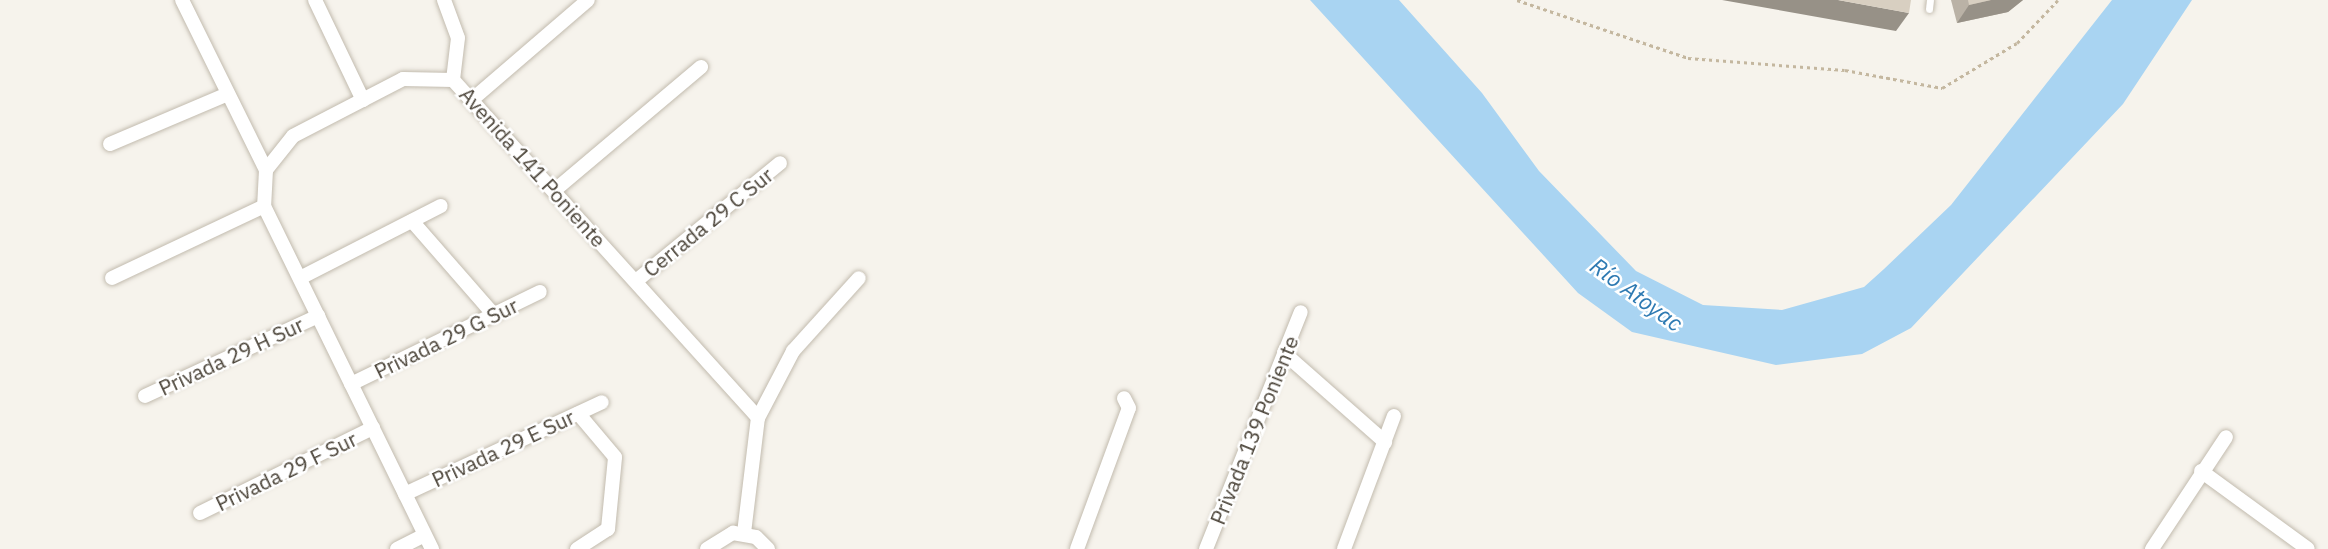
<!DOCTYPE html>
<meta charset="utf-8">
<style>
body{margin:0}
#map{position:relative;width:2328px;height:549px;overflow:hidden;background:#f6f3ec;font-family:"IBM Plex Sans",sans-serif}
div>[style]{position:absolute}
[style*='--x']{left:calc(var(--x)*1px);top:calc(var(--y)*1px);width:calc(var(--w)*1px);rotate:calc(var(--a)*1deg)}
.water>*{inset:0;background:#a9d4f2}
.path>*{height:2.5px;margin-top:-1.25px;transform-origin:0;background:repeating-linear-gradient(90deg,#c4b79f 0 3.5px,transparent 0 7px)}
.roads{filter:drop-shadow(0 0 2px #c2bbae) drop-shadow(0 0 2px #c2bbae)}
.lane>*{height:7px;margin:-3.5px;padding:0 3.5px;transform-origin:3.5px;border-radius:3.5px;background:#fff}
.street>*{height:14px;margin:-7px;padding:0 7px;transform-origin:7px;border-radius:7px;background:#fff}
.wall>*{inset:0;background:#bab2a6}
.shaded-wall>*{inset:0;background:#979187}
.building>*{inset:0;background:#d8cfc1}
span{translate:-50% -50%;white-space:nowrap;text-align:center;line-height:1.15;-webkit-text-stroke:5px #fff;paint-order:stroke}
.street-label{font-size:21px;color:#4b4439}
.water-label{font-size:23px;color:#2e7ab2;font-style:italic}
</style>
<div id="map">
<div class="water">
<div style="clip-path:polygon(1310px 0,1399px 0,1482px 93px,1539px 171px,1636px 271px,1703px 305px,1782px 310px,1864px 287px,1884px 269px,1951px 205px,2112px 0,2192px 0,2123px 104px,1911px 328px,1862px 354px,1776px 365px,1632px 332px,1578px 293px)"></div>
</div>
<div class="path">
<div style="--x:1517;--y:0;--w:181;--a:18.7"></div>
<div style="--x:1688;--y:58;--w:157;--a:4.4"></div>
<div style="--x:1845;--y:70;--w:99;--a:10.5"></div>
<div style="--x:1942;--y:88;--w:87;--a:-31"></div>
<div style="--x:2017;--y:43;--w:59;--a:-46.4"></div>
</div>
<div class="roads">
<div class="lane">
<div style="--x:1929;--y:9;--w:9;--a:-84"></div>
</div>
<div class="street">
<div style="--x:182;--y:0;--w:190;--a:63.7"></div>
<div style="--x:266;--y:170;--w:36;--a:93"></div>
<div style="--x:264;--y:206;--w:382;--a:63.9"></div>
<div style="--x:315;--y:0;--w:111;--a:64.4"></div>
<div style="--x:444;--y:0;--w:40;--a:69.8"></div>
<div style="--x:458;--y:38;--w:42;--a:96.8"></div>
<div style="--x:474;--y:98;--w:150;--a:-40.7"></div>
<div style="--x:110;--y:144;--w:128;--a:-23"></div>
<div style="--x:266;--y:170;--w:43;--a:-51.5"></div>
<div style="--x:293;--y:136;--w:124;--a:-27.4"></div>
<div style="--x:403;--y:79;--w:50;--a:1.1"></div>
<div style="--x:453;--y:80;--w:455;--a:47.9"></div>
<div style="--x:555;--y:190;--w:191;--a:-40.1"></div>
<div style="--x:412;--y:221;--w:125;--a:48.9"></div>
<div style="--x:112;--y:278;--w:168;--a:-25.3"></div>
<div style="--x:300;--y:278;--w:158;--a:-27.1"></div>
<div style="--x:636;--y:281;--w:186;--a:-39.3"></div>
<div style="--x:1284;--y:353;--w:135;--a:41.4"></div>
<div style="--x:351;--y:384;--w:210;--a:-26"></div>
<div style="--x:145;--y:396;--w:191;--a:-24.8"></div>
<div style="--x:2201;--y:471;--w:132;--a:36.1"></div>
<div style="--x:405;--y:494;--w:217;--a:-25"></div>
<div style="--x:200;--y:513;--w:193;--a:-26.2"></div>
<div style="--x:744;--y:533;--w:116;--a:-83.1"></div>
<div style="--x:758;--y:418;--w:76;--a:-62.4"></div>
<div style="--x:793;--y:351;--w:98;--a:-47.9"></div>
<div style="--x:397;--y:549;--w:31;--a:-27"></div>
<div style="--x:577;--y:549;--w:37;--a:-33"></div>
<div style="--x:608;--y:529;--w:72;--a:-84.4"></div>
<div style="--x:615;--y:457;--w:57;--a:-130.1"></div>
<div style="--x:707;--y:549;--w:31;--a:-32"></div>
<div style="--x:733;--y:533;--w:23;--a:10"></div>
<div style="--x:756;--y:537;--w:17;--a:45"></div>
<div style="--x:1077;--y:549;--w:150;--a:-69.8"></div>
<div style="--x:1129;--y:408;--w:11;--a:-117"></div>
<div style="--x:1206;--y:549;--w:255;--a:-68.2"></div>
<div style="--x:1344;--y:549;--w:142;--a:-69.4"></div>
<div style="--x:2152;--y:549;--w:134;--a:-56.5"></div>
</div>
</div>
<div class="wall">
<div style="clip-path:polygon(1951px 0,2023px 0,2008px 12px,1957px 23px)"></div>
</div>
<div class="shaded-wall">
<div style="clip-path:polygon(1722px 0,1838px 0,1909px 13px,1896px 31px)"></div>
<div style="clip-path:polygon(1991px 0,2023px 0,2008px 12px,1957px 23px,1969px 5px)"></div>
</div>
<div class="building">
<div style="clip-path:polygon(1838px 0,1911px 0,1909px 13px)"></div>
<div style="clip-path:polygon(1968px 0,1991px 0,1969px 5px)"></div>
</div>
<div class="street-label">
<span style="left:533px;top:167px;rotate:48deg">Avenida 141 Poniente</span>
<span style="left:708px;top:222px;rotate:-39deg">Cerrada 29 C Sur</span>
<span style="left:446px;top:338px;rotate:-26deg">Privada 29 G Sur</span>
<span style="left:231px;top:356px;rotate:-25deg">Privada 29 H Sur</span>
<span style="left:1254px;top:430px;rotate:-68deg">Privada 139 Poniente</span>
<span style="left:503px;top:448px;rotate:-25deg">Privada 29 E Sur</span>
<span style="left:286px;top:471px;rotate:-26deg">Privada 29 F Sur</span>
</div>
<div class="water-label">
<span style="left:1637px;top:294px;rotate:36deg">Río Atoyac</span>
</div>
</div>
